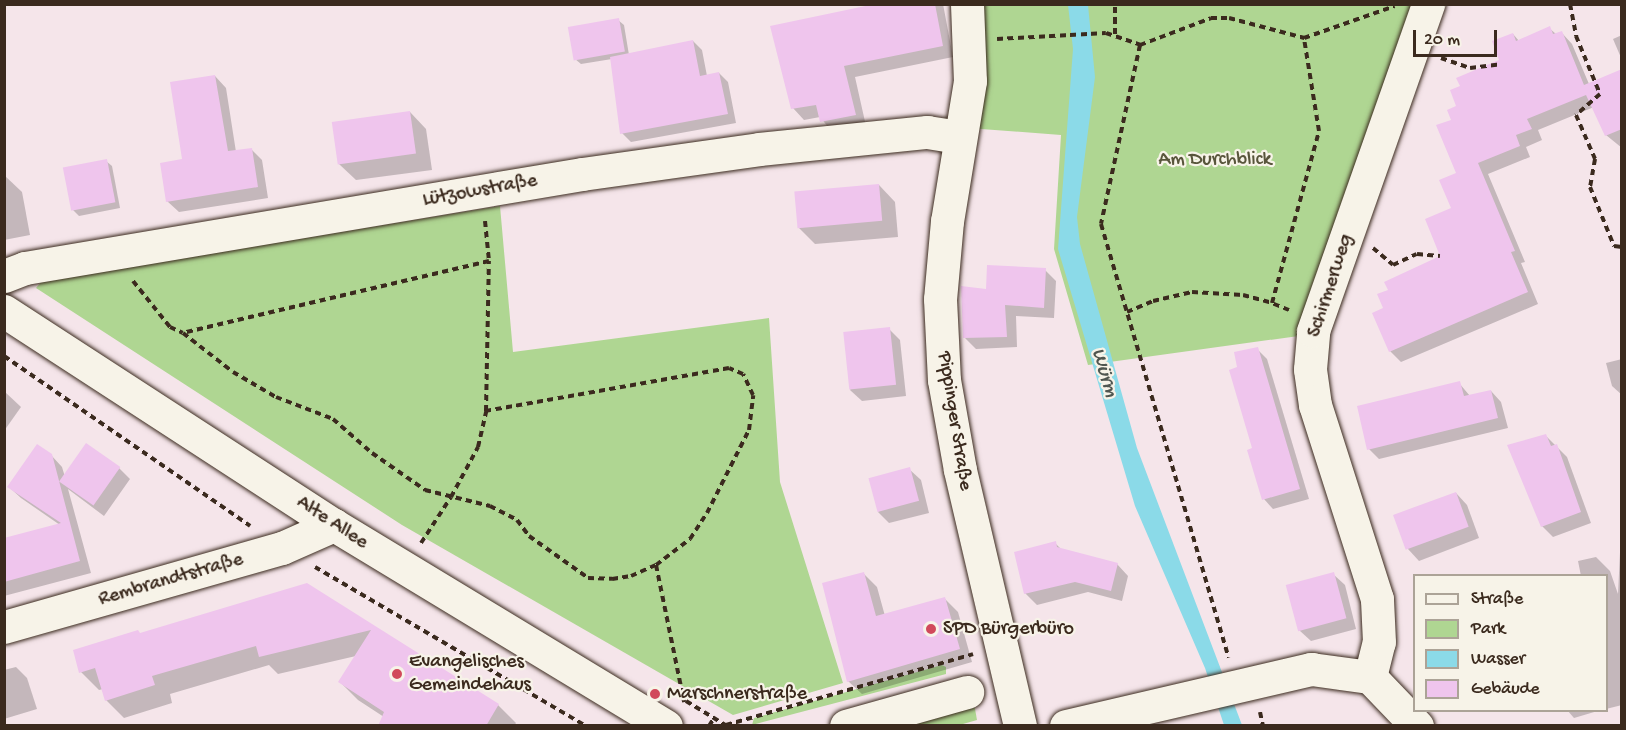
<!DOCTYPE html>
<meta charset="utf-8">
<style>
body{margin:0}
#map{position:relative;width:1626px;height:730px;overflow:hidden;background:#f5e5ea;font-family:"Gochi Hand",sans-serif}
div>[style]{position:absolute}
[style*='--x']{left:calc(var(--x)*1px);top:calc(var(--y)*1px);width:calc(var(--w)*1px);rotate:calc(var(--a)*1deg)}
.green>*{inset:0;background:#afd692}
.water>*{inset:0;background:#8bdae8}
.shadow>*{inset:0;background:#0003}
.building>*{inset:0;background:#efc5ed;transform-origin:0 0}
.path>*{height:4px;margin-top:-2px;transform-origin:0;background:repeating-linear-gradient(90deg,#3b2a1e 0 6px,transparent 0 10.5px)}
.roads{filter:drop-shadow(0 0 2px #3b2a1e) drop-shadow(0 0 2px #3b2a1e)}
.minor>*{height:33px;margin:-16.5px;padding:0 16.5px;transform-origin:16.5px;border-radius:16.5px;background:#f7f3e8}
.major>*{height:33px;margin:-16.5px;padding:0 16.5px;transform-origin:16.5px;border-radius:16.5px;background:#f7f3e8}
.dots>*{width:16px;height:16px;translate:-50% -50%;box-sizing:border-box;border:3px solid #f7f3e8;border-radius:50%}
span{translate:-50% -50%;white-space:nowrap;text-align:center;line-height:1.15;-webkit-text-stroke:4.5px #f7f3e8;paint-order:stroke}
.park-label{font-size:20px;color:#58553b}
.street-label{font-size:20px;color:#3b2a1e}
.poi-label{font-size:20px;color:#3b2a1e}
.left{translate:0 -50%;text-align:left}
.water-label{font-size:21px;color:#4f5650;font-style:italic}
.frame{position:absolute;inset:0;border:6px solid #3b2a1e;pointer-events:none}
.legend{position:absolute;left:1413px;top:574px;width:195px;height:138px;box-sizing:border-box;background:#f7f3e8;border:2px solid #aca397;margin:0;padding:8px 10px;list-style:none;font-size:18px;color:#3b2a1e}
.legend li{display:flex;align-items:center;gap:12px;height:30px}
.legend b{width:30px;border:2px solid #aca397}
.scale{position:absolute;left:1413px;top:30px;width:84px;height:27px;box-sizing:border-box;border:3px solid #3b2a1e;border-top:0;padding-left:8px;font-size:18px;line-height:21px;white-space:nowrap;color:#3b2a1e;-webkit-text-stroke:4px #f7f3e8;paint-order:stroke}
</style>
<div id="map">
<div class="green">
<div style="clip-path:polygon(975px 5px,1431px 5px,1320px 333px,1088px 365px,1054px 249px,1061px 135px,968px 128px)"></div>
<div style="clip-path:polygon(500px 206px,513px 352px,769px 318px,780px 482px,843px 683px,733px 715px,402px 525px,36px 288px,42px 281px)"></div>
<div style="clip-path:polygon(942px 665px,946px 667px,946px 674px,752px 725px,754px 718px)"></div>
<div style="clip-path:polygon(972px 692px,977px 720px,956px 726px,853px 726px)"></div>
</div>
<div class="water">
<div style="clip-path:polygon(1068px 5px,1088px 5px,1095px 77px,1077px 217px,1080px 244px,1137px 448px,1242px 725px,1224px 725px,1205px 668px,1135px 506px,1058px 249px,1073px 49px)"></div>
</div>
<div class="shadow">
<div style="clip-path:polygon(882px 4px,943px 4px,953px 57px,855px 77px,866px 126px,833px 133px,820px 117px,804px 120px,793px 108px)"></div>
<div style="clip-path:polygon(618px 20px,624px 25px,629px 55px,693px 41px,702px 50px,707px 76px,719px 73px,728px 82px,736px 123px,631px 142px,622px 133px,612px 59px,581px 64px,575px 59px)"></div>
<div style="clip-path:polygon(1549px 28px,1556px 34px,1561px 32px,1572px 44px,1589px 84px,1622px 70px,1622px 148px,1606px 135px,1594px 107px,1538px 130px,1542px 140px,1526px 147px,1530px 157px,1488px 174px,1525px 262px,1521px 263px,1538px 304px,1401px 362px,1390px 351px,1385px 309px,1390px 290px,1442px 257px,1458px 174px,1453px 120px,1462px 87px,1501px 61px,1513px 34px,1519px 41px)"></div>
<div style="clip-path:polygon(1622px 35px,1622px 60px,1613px 39px)"></div>
<div style="clip-path:polygon(215px 76px,226px 88px,236px 152px,251px 149px,262px 160px,268px 198px,179px 212px,167px 201px)"></div>
<div style="clip-path:polygon(410px 112px,426px 129px,432px 170px,356px 180px,339px 164px)"></div>
<div style="clip-path:polygon(106px 161px,112px 166px,120px 208px,79px 216px,73px 210px)"></div>
<div style="clip-path:polygon(4px 175px,22px 192px,30px 235px,4px 240px)"></div>
<div style="clip-path:polygon(879px 185px,895px 202px,898px 237px,815px 244px,798px 227px)"></div>
<div style="clip-path:polygon(1045px 270px,1056px 281px,1054px 318px,1016px 316px,1017px 347px,976px 349px,965px 338px,988px 291px)"></div>
<div style="clip-path:polygon(889px 329px,900px 340px,906px 396px,862px 401px,850px 390px)"></div>
<div style="clip-path:polygon(1257px 349px,1267px 359px,1309px 499px,1273px 509px,1264px 499px,1239px 368px)"></div>
<div style="clip-path:polygon(1622px 359px,1622px 395px,1612px 386px,1606px 363px)"></div>
<div style="clip-path:polygon(1459px 383px,1470px 396px,1491px 391px,1501px 402px,1508px 428px,1379px 459px,1369px 449px)"></div>
<div style="clip-path:polygon(4px 391px,21px 407px,4px 431px)"></div>
<div style="clip-path:polygon(1546px 436px,1567px 457px,1591px 523px,1553px 537px,1542px 526px)"></div>
<div style="clip-path:polygon(51px 455px,62px 467px,65px 477px,119px 468px,130px 479px,104px 516px,68px 489px,91px 573px,4px 596px,4px 540px,60px 525px,21px 498px,9px 487px)"></div>
<div style="clip-path:polygon(909px 469px,921px 480px,929px 513px,889px 523px,878px 512px)"></div>
<div style="clip-path:polygon(1456px 493px,1467px 505px,1479px 538px,1419px 561px,1408px 549px,1395px 516px)"></div>
<div style="clip-path:polygon(1055px 543px,1062px 550px,1117px 564px,1128px 576px,1122px 601px,1088px 592px,1037px 605px,1025px 593px)"></div>
<div style="clip-path:polygon(1620px 552px,1622px 705px,1606px 709px,1606px 576px,1581px 576px,1578px 561px,1596px 557px,1610px 571px,1618px 594px)"></div>
<div style="clip-path:polygon(864px 574px,877px 587px,885px 616px,945px 599px,958px 612px,972px 662px,862px 694px,848px 681px)"></div>
<div style="clip-path:polygon(1333px 574px,1345px 585px,1356px 629px,1311px 641px,1299px 630px)"></div>
<div style="clip-path:polygon(307px 584px,498px 705px,516px 723px,514px 726px,387px 726px,384px 717px,358px 700px,340px 682px,356px 656px,278px 674px,269px 665px,170px 694px,172px 703px,124px 718px,106px 700px,103px 689px,99px 690px,81px 672px,141px 634px)"></div>
<div style="clip-path:polygon(16px 667px,27px 678px,37px 709px,4px 719px,4px 670px)"></div>
<div style="clip-path:polygon(1567px 710px,1601px 710px,1574px 718px)"></div>
</div>
<div class="building">
<div style="clip-path:polygon(875px 4px,935px 4px,943px 46px,844px 66px,856px 115px,820px 122px,816px 105px,791px 109px,770px 26px)"></div>
<div style="left:619px;top:18px;width:34px;height:52px;rotate:80deg"></div>
<div style="clip-path:polygon(1550px 26px,1553px 34px,1562px 31px,1584px 85px,1622px 69px,1622px 129px,1605px 136px,1586px 95px,1527px 119px,1532px 129px,1516px 135px,1520px 146px,1478px 163px,1515px 251px,1511px 252px,1528px 292px,1389px 352px,1372px 313px,1383px 308px,1377px 294px,1388px 290px,1384px 282px,1440px 256px,1425px 219px,1451px 208px,1439px 180px,1456px 173px,1436px 125px,1451px 120px,1447px 110px,1456px 106px,1450px 90px,1460px 86px,1456px 78px,1499px 60px,1492px 41px,1513px 33px,1516px 41px)"></div>
<div style="clip-path:polygon(693px 40px,700px 76px,719px 72px,728px 114px,620px 134px,610px 57px)"></div>
<div style="clip-path:polygon(215px 75px,228px 151px,252px 148px,258px 187px,166px 202px,160px 163px,182px 159px,170px 82px)"></div>
<div style="left:410px;top:111px;width:43px;height:79px;rotate:82deg"></div>
<div style="left:107px;top:159px;width:44px;height:45px;rotate:79deg"></div>
<div style="left:879px;top:184px;width:37px;height:85px;rotate:85deg"></div>
<div style="clip-path:polygon(987px 265px,1046px 268px,1044px 308px,1005px 305px,1007px 337px,963px 338px,961px 286px,986px 289px)"></div>
<div style="left:890px;top:327px;width:58px;height:47px;rotate:84deg"></div>
<div style="clip-path:polygon(1258px 347px,1300px 489px,1262px 500px,1247px 450px,1252px 448px,1229px 370px,1237px 367px,1234px 352px)"></div>
<div style="clip-path:polygon(1460px 381px,1464px 396px,1491px 390px,1498px 418px,1367px 450px,1357px 406px)"></div>
<div style="clip-path:polygon(1546px 434px,1551px 446px,1557px 444px,1581px 512px,1541px 527px,1507px 445px)"></div>
<div style="left:86px;top:443px;width:42px;height:47px;rotate:35deg"></div>
<div style="clip-path:polygon(37px 444px,52px 454px,80px 561px,4px 582px,4px 538px,61px 523px,7px 487px)"></div>
<div style="left:910px;top:467px;width:35px;height:43px;rotate:75deg"></div>
<div style="left:1456px;top:492px;width:37px;height:67px;rotate:70deg"></div>
<div style="clip-path:polygon(1056px 541px,1057px 547px,1118px 563px,1111px 591px,1075px 582px,1024px 594px,1014px 552px)"></div>
<div style="clip-path:polygon(864px 572px,876px 616px,945px 597px,960px 649px,847px 682px,822px 583px)"></div>
<div style="left:1334px;top:572px;width:48px;height:50px;rotate:75deg"></div>
<div style="clip-path:polygon(307px 583px,499px 704px,486px 726px,378px 726px,384px 712px,338px 682px,371px 630px,259px 657px,256px 646px,152px 676px,155px 685px,105px 701px,95px 668px,79px 673px,73px 650px,138px 630px,140px 633px)"></div>
</div>
<div class="path">
<div style="--x:1570;--y:4;--w:33;--a:79"></div>
<div style="--x:1576;--y:36;--w:63;--a:67.5"></div>
<div style="--x:1600;--y:94;--w:32;--a:139"></div>
<div style="--x:1576;--y:115;--w:48;--a:66.6"></div>
<div style="--x:1595;--y:159;--w:28;--a:100"></div>
<div style="--x:1590;--y:187;--w:64;--a:67.9"></div>
<div style="--x:1614;--y:246;--w:8;--a:7"></div>
<div style="--x:1115;--y:34;--w:30;--a:-90"></div>
<div style="--x:997;--y:39;--w:109;--a:-3.2"></div>
<div style="--x:1106;--y:33;--w:36;--a:19"></div>
<div style="--x:1140;--y:45;--w:76;--a:-20.8"></div>
<div style="--x:1211;--y:18;--w:18;--a:0"></div>
<div style="--x:1229;--y:18;--w:78;--a:14.9"></div>
<div style="--x:1304;--y:38;--w:96;--a:-19.4"></div>
<div style="--x:1140;--y:45;--w:183;--a:102.3"></div>
<div style="--x:1101;--y:224;--w:452;--a:73.6"></div>
<div style="--x:1441;--y:58;--w:31;--a:19"></div>
<div style="--x:1470;--y:68;--w:31;--a:-7"></div>
<div style="--x:485;--y:221;--w:40;--a:84.3"></div>
<div style="--x:1373;--y:248;--w:26;--a:40"></div>
<div style="--x:1393;--y:265;--w:26;--a:-25"></div>
<div style="--x:1417;--y:254;--w:23;--a:5"></div>
<div style="--x:133;--y:281;--w:59;--a:51.2"></div>
<div style="--x:170;--y:327;--w:14;--a:25"></div>
<div style="--x:183;--y:333;--w:63;--a:38"></div>
<div style="--x:233;--y:372;--w:50;--a:30.2"></div>
<div style="--x:276;--y:397;--w:61;--a:21.1"></div>
<div style="--x:333;--y:419;--w:52;--a:41.1"></div>
<div style="--x:372;--y:453;--w:65;--a:34.9"></div>
<div style="--x:425;--y:490;--w:67;--a:13.8"></div>
<div style="--x:490;--y:506;--w:30;--a:27"></div>
<div style="--x:517;--y:520;--w:20;--a:53"></div>
<div style="--x:529;--y:536;--w:72;--a:35.4"></div>
<div style="--x:588;--y:578;--w:24;--a:2"></div>
<div style="--x:612;--y:579;--w:19;--a:-9"></div>
<div style="--x:631;--y:576;--w:27;--a:-24"></div>
<div style="--x:656;--y:565;--w:43;--a:-37.4"></div>
<div style="--x:690;--y:539;--w:31;--a:-57"></div>
<div style="--x:707;--y:513;--w:93;--a:-63.2"></div>
<div style="--x:749;--y:430;--w:35;--a:-83"></div>
<div style="--x:753;--y:395;--w:23;--a:-115"></div>
<div style="--x:743;--y:374;--w:15;--a:-157"></div>
<div style="--x:729;--y:368;--w:247;--a:170"></div>
<div style="--x:486;--y:411;--w:150;--a:-88.9"></div>
<div style="--x:489;--y:261;--w:314;--a:166.8"></div>
<div style="--x:1289;--y:310;--w:18;--a:-158"></div>
<div style="--x:1272;--y:303;--w:178;--a:-74.7"></div>
<div style="--x:1319;--y:131;--w:94;--a:-99.2"></div>
<div style="--x:1127;--y:312;--w:28;--a:-23"></div>
<div style="--x:1153;--y:301;--w:40;--a:-13"></div>
<div style="--x:1192;--y:292;--w:51;--a:3.4"></div>
<div style="--x:1243;--y:295;--w:30;--a:15"></div>
<div style="--x:4;--y:356;--w:299;--a:34.6"></div>
<div style="--x:421;--y:543;--w:55;--a:-56.9"></div>
<div style="--x:451;--y:497;--w:57;--a:-61.6"></div>
<div style="--x:478;--y:447;--w:37;--a:-77"></div>
<div style="--x:656;--y:565;--w:140;--a:78.4"></div>
<div style="--x:315;--y:567;--w:314;--a:30.4"></div>
<div style="--x:686;--y:701;--w:48;--a:31.4"></div>
<div style="--x:1260;--y:712;--w:14;--a:78"></div>
<div style="--x:726;--y:725;--w:257;--a:-16"></div>
<div style="--x:709;--y:726;--w:9;--a:-58"></div>
</div>
<div class="roads">
<div class="minor">
<div style="--x:4;--y:276;--w:22;--a:-21"></div>
<div style="--x:25;--y:268;--w:565;--a:-9.58"></div>
<div style="--x:582;--y:174;--w:179;--a:-8"></div>
<div style="--x:759;--y:149;--w:169;--a:-5.8"></div>
<div style="--x:927;--y:132;--w:33;--a:9"></div>
<div style="--x:4;--y:311;--w:393;--a:33"></div>
<div style="--x:334;--y:525;--w:388;--a:31.2"></div>
<div style="--x:4;--y:627;--w:289;--a:-15.9"></div>
<div style="--x:282;--y:548;--w:57;--a:-23.9"></div>
<div style="--x:1370;--y:677;--w:36;--a:-76"></div>
<div style="--x:1379;--y:642;--w:43;--a:-92.7"></div>
<div style="--x:1377;--y:599;--w:204;--a:-107.7"></div>
<div style="--x:1315;--y:405;--w:36;--a:-98"></div>
<div style="--x:1310;--y:369;--w:38;--a:-85"></div>
<div style="--x:1313;--y:331;--w:347;--a:-70.6"></div>
<div style="--x:846;--y:726;--w:126;--a:-15.7"></div>
<div style="--x:1066;--y:726;--w:252;--a:-13.1"></div>
<div style="--x:1311;--y:669;--w:60;--a:7.7"></div>
<div style="--x:1370;--y:677;--w:68;--a:46.2"></div>
</div>
<div class="major">
<div style="--x:967;--y:4;--w:77;--a:87.8"></div>
<div style="--x:970;--y:81;--w:142;--a:99.3"></div>
<div style="--x:947;--y:221;--w:78;--a:95.1"></div>
<div style="--x:940;--y:299;--w:81;--a:87.2"></div>
<div style="--x:944;--y:380;--w:91;--a:79.9"></div>
<div style="--x:960;--y:470;--w:263;--a:76.8"></div>
</div>
</div>
<div class="dots">
<div style="left:931px;top:629px;background:#d1495b"></div>
<div style="left:397px;top:674px;background:#d1495b"></div>
<div style="left:655px;top:694px;background:#d1495b"></div>
</div>
<div class="park-label">
<span style="left:1215px;top:160px">Am Durchblick</span>
</div>
<div class="street-label">
<span style="left:480px;top:191px;rotate:-10deg">Lützowstraße</span>
<span style="left:1331px;top:286px;rotate:-72deg">Schirmerweg</span>
<span style="left:954px;top:421px;rotate:81deg">Pippinger Straße</span>
<span style="left:332px;top:523px;rotate:33deg">Alte Allee</span>
<span style="left:171px;top:580px;rotate:-16deg">Rembrandtstraße</span>
</div>
<div class="poi-label">
<span class="left" style="left:943px;top:629px">SPD Bürgerbüro</span>
<span class="left" style="left:409px;top:674px">Evangelisches<br>Gemeindehaus</span>
<span class="left" style="left:667px;top:694px">Marschnerstraße</span>
</div>
<div class="water-label">
<span style="left:1103px;top:373px;rotate:73deg">Würm</span>
</div>
<div class="frame"></div>
<ul class="legend">
<li><b style="height:8px;background:#f7f3e8"></b>Straße</li>
<li><b style="height:16px;background:#afd692"></b>Park</li>
<li><b style="height:16px;background:#8bdae8"></b>Wasser</li>
<li><b style="height:16px;background:#efc5ed"></b>Gebäude</li>
</ul>
<div class="scale">20 m</div>
</div>
